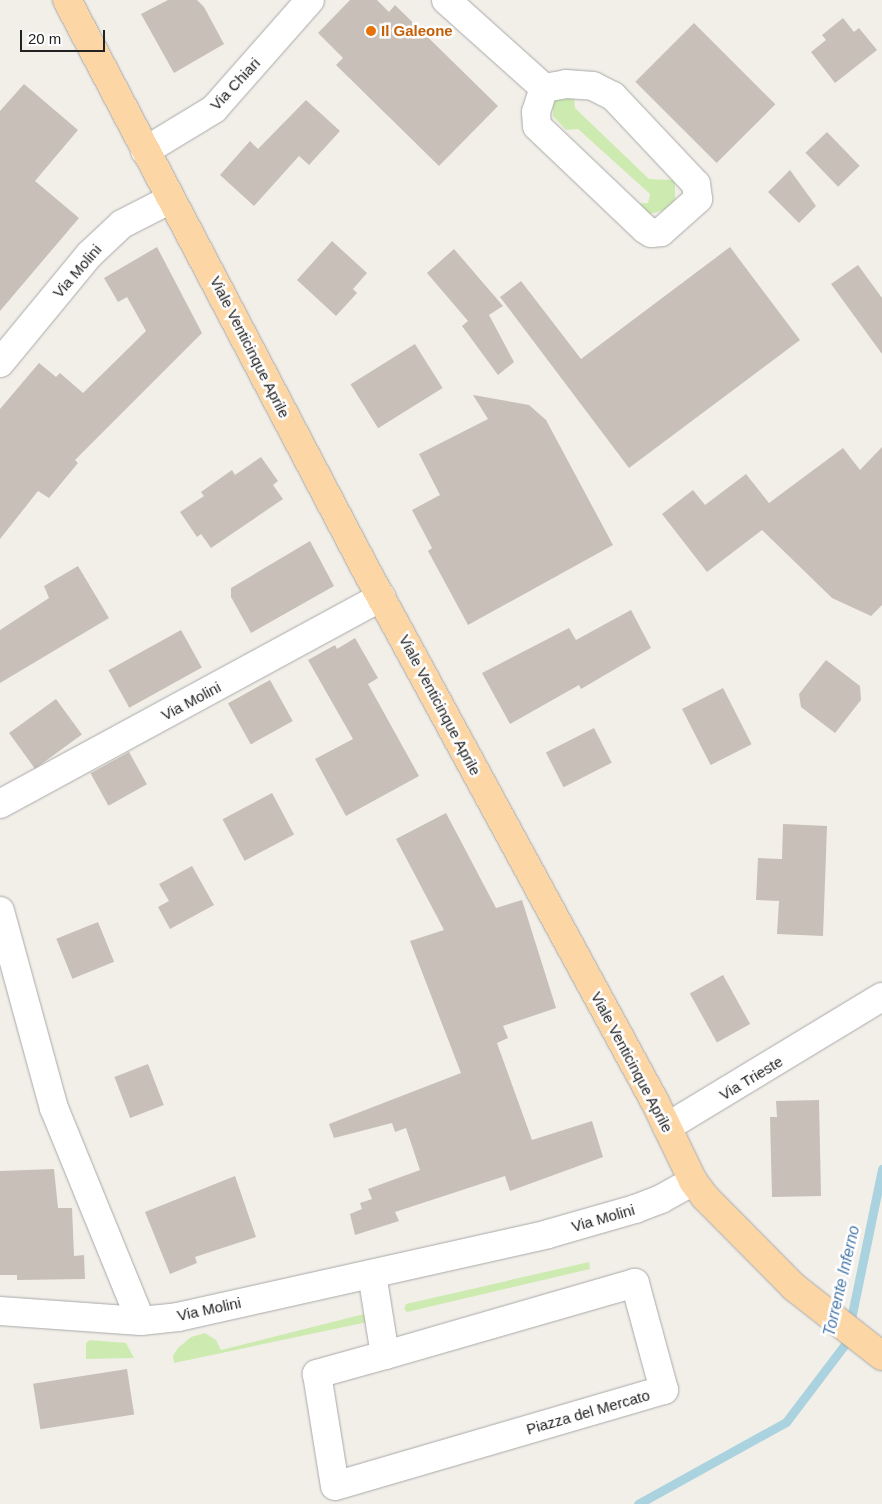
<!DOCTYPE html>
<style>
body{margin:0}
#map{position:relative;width:882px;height:1504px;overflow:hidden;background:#f2efe9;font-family:Helvetica,sans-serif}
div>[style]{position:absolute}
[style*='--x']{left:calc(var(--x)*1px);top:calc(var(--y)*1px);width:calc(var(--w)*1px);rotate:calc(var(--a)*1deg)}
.grass>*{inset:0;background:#cdebb0}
.stream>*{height:9px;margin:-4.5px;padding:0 4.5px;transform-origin:4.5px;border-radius:4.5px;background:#aad3df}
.building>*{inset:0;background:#c7bfb8;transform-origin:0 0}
.roads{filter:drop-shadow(0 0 1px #a9a9a9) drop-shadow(0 0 1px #a9a9a9)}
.minor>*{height:28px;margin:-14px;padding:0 14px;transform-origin:14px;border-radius:14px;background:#fff}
.major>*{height:28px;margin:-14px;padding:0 14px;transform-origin:14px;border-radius:14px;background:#fcd6a4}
.dots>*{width:14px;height:14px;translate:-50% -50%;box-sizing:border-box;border:2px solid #fff;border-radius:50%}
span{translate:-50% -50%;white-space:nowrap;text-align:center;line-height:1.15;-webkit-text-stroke:5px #fff;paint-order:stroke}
.food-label{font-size:15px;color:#c56008;font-weight:700}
.left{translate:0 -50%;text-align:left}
.street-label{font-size:15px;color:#222}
.water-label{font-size:16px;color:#4a7aab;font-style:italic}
.scale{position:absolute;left:20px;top:30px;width:85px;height:22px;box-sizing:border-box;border:2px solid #222;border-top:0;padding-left:6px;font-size:15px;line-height:18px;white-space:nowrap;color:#222;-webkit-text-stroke:4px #fff;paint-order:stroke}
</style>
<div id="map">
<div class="grass">
<div style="clip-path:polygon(553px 96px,574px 97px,575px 108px,649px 179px,675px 180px,675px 199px,668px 209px,650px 214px,633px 204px,648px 203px,650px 194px,578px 129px,566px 130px,553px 116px)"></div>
<div style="clip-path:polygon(589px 1262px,590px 1269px,407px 1312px,404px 1309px,406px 1304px)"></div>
<div style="clip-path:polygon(376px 1311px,377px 1320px,174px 1363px,173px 1356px,178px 1348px,191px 1337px,205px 1333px,216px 1340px,221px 1350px)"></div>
<div style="clip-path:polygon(90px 1340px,126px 1343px,134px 1358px,86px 1359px,86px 1343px)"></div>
</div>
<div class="stream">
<div style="--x:638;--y:1504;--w:169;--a:-29"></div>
<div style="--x:786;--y:1422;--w:99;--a:-52.8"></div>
<div style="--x:846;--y:1343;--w:178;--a:-78.3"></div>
</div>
<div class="building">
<div style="clip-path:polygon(168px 0,197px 0,204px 7px,224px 44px,174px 73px,141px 14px)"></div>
<div style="clip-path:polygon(350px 0,377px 0,389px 12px,395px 5px,498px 106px,439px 166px,336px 65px,343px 58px,318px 33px)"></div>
<div style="clip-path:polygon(843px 18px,854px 32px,859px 28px,877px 50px,835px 83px,811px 52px,826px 40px,822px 35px)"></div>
<div style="left:694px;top:23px;width:115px;height:83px;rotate:45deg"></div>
<div style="clip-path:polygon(24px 84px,78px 130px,35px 181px,79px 218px,0 311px,0 111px)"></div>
<div style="clip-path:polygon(306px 100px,340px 131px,309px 165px,299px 156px,254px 206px,220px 175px,250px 141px,258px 149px)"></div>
<div style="left:827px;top:132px;width:47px;height:30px;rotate:46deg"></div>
<div style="clip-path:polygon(790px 170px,816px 206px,799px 223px,768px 192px)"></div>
<div style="clip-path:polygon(332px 241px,367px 273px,353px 289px,357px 293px,336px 316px,297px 280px)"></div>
<div style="clip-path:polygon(157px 247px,202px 333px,75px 460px,78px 463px,49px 498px,38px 491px,0 539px,0 409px,39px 363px,56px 377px,60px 373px,83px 393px,146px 331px,127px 297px,118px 302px,104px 278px)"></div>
<div style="clip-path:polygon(730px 247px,800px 340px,629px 468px,500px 297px,521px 281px,581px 359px)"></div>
<div style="clip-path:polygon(454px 249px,503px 306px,489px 315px,514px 362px,498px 375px,462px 326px,468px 321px,427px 273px)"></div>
<div style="clip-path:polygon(858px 265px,882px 298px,882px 354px,831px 284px)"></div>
<div style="left:415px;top:344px;width:52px;height:76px;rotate:58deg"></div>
<div style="clip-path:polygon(473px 395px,529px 405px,546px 420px,613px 545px,468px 625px,428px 551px,432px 548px,412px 510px,440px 495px,419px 454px,488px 419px)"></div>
<div style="clip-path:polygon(882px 447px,882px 605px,871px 616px,832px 598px,762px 530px,707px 572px,662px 514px,693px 490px,705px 505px,746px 474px,769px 503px,843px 448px,860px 470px)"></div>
<div style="clip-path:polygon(261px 457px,278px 481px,273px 485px,283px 499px,211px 548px,201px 534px,197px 537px,180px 512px,204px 496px,201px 492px,232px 470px,235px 475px)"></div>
<div style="clip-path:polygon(310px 541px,334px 586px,251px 633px,231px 597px,231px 588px)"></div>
<div style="clip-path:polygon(78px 566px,109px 618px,0 683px,0 630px,49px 598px,44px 586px)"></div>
<div style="clip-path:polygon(631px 610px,651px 648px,581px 689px,579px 685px,510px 724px,482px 673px,569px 628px,576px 640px)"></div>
<div style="left:181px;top:630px;width:43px;height:83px;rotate:61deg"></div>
<div style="clip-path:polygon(355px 638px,378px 678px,368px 684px,419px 776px,346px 816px,315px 759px,353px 739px,308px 660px,335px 645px,337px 649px)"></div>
<div style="clip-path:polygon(826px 660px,860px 686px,861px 700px,835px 733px,801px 707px,799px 694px)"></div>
<div style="left:270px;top:680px;width:47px;height:48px;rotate:61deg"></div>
<div style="left:723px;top:688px;width:63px;height:46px;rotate:63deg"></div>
<div style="left:56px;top:699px;width:44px;height:58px;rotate:54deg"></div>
<div style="left:594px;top:728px;width:39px;height:54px;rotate:63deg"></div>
<div style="left:129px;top:752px;width:37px;height:44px;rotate:61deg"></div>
<div style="left:272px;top:793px;width:47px;height:56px;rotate:62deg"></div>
<div style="clip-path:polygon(446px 813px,496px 908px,522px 900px,556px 1008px,503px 1026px,508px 1038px,497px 1043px,532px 1140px,592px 1121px,603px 1157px,510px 1191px,505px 1176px,395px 1212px,399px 1221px,355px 1235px,350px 1214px,362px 1209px,360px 1203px,372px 1199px,368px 1189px,420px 1170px,406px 1128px,395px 1132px,392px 1123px,334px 1138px,329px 1124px,461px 1073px,410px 941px,444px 930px,396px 839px)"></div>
<div style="clip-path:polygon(783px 824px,827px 826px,823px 936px,777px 934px,779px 901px,756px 900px,758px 858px,782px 859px)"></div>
<div style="clip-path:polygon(192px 866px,214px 905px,170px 929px,158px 907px,169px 901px,159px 884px)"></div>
<div style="left:98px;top:922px;width:43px;height:45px;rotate:68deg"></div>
<div style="left:723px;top:975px;width:56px;height:38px;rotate:61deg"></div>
<div style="left:148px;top:1064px;width:44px;height:36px;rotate:69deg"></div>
<div style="clip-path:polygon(819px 1100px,821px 1196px,772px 1197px,770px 1117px,777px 1117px,776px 1101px)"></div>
<div style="clip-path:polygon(54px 1169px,58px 1208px,72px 1208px,74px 1256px,84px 1255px,85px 1279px,17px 1280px,17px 1275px,0 1275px,0 1171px)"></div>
<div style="clip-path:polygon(235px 1176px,256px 1237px,195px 1257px,197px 1263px,170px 1274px,145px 1212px)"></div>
<div style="left:127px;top:1369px;width:46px;height:95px;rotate:81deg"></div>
</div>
<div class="roads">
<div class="minor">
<div style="--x:446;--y:0;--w:132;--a:41.9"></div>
<div style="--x:544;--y:88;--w:22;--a:-10"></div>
<div style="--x:566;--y:84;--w:27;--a:4"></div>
<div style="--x:593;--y:86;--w:22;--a:27"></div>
<div style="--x:613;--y:96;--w:121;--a:46.7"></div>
<div style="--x:696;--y:184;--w:15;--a:82"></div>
<div style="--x:698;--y:199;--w:50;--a:138.3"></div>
<div style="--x:661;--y:232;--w:10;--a:174"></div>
<div style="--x:651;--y:233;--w:7;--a:-146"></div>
<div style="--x:645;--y:229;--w:149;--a:-136.4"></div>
<div style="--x:537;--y:126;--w:14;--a:-94"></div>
<div style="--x:536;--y:112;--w:25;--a:-72"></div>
<div style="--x:145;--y:151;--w:81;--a:-31.3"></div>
<div style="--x:214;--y:109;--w:145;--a:-48.6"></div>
<div style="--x:0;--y:363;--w:141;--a:-50.5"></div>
<div style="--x:90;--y:254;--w:44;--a:-43.2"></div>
<div style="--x:122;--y:224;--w:55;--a:-27"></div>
<div style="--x:0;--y:804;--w:434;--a:-28.5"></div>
<div style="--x:0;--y:911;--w:204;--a:74.7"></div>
<div style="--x:54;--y:1108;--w:230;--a:67.8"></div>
<div style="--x:141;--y:1321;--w:37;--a:-6"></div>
<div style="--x:178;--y:1317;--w:379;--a:-12.6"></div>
<div style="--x:548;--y:1234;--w:91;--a:-16"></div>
<div style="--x:635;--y:1209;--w:28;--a:-21"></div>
<div style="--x:661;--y:1199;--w:37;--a:-29"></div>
<div style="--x:667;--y:1127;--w:251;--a:-31.2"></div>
<div style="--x:372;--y:1274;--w:82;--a:80.9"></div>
<div style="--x:385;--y:1355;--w:71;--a:164.4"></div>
<div style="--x:317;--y:1374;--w:113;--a:80.9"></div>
<div style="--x:335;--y:1486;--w:343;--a:-16.3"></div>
<div style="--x:664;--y:1390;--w:111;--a:-105.2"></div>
<div style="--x:635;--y:1283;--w:260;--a:163.9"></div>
<div style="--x:0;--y:1311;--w:141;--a:4.1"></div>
</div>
<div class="major">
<div style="--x:67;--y:0;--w:644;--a:62.32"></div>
<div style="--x:366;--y:570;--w:605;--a:61.49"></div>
<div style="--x:655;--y:1102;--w:88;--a:64.3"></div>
<div style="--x:693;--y:1181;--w:20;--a:53"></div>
<div style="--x:705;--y:1197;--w:127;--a:45.3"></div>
<div style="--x:794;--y:1287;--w:112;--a:38.1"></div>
</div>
</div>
<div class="dots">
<div style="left:371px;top:31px;background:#e8710a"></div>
</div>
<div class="food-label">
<span class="left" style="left:381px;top:31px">Il Galeone</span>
</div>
<div class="street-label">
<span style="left:235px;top:84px;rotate:-47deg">Via Chiari</span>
<span style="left:77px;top:271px;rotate:-49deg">Via Molini</span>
<span style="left:250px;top:347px;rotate:63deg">Viale Venticinque Aprile</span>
<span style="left:191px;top:701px;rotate:-28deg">Via Molini</span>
<span style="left:440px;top:705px;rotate:62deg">Viale Venticinque Aprile</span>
<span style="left:632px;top:1062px;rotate:62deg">Viale Venticinque Aprile</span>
<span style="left:751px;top:1078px;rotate:-31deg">Via Trieste</span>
<span style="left:603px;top:1218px;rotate:-16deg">Via Molini</span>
<span style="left:209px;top:1309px;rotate:-12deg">Via Molini</span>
<span style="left:588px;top:1412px;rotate:-16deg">Piazza del Mercato</span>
</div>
<div class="water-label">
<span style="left:842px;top:1281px;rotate:-77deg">Torrente Inferno</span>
</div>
<div class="scale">20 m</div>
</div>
